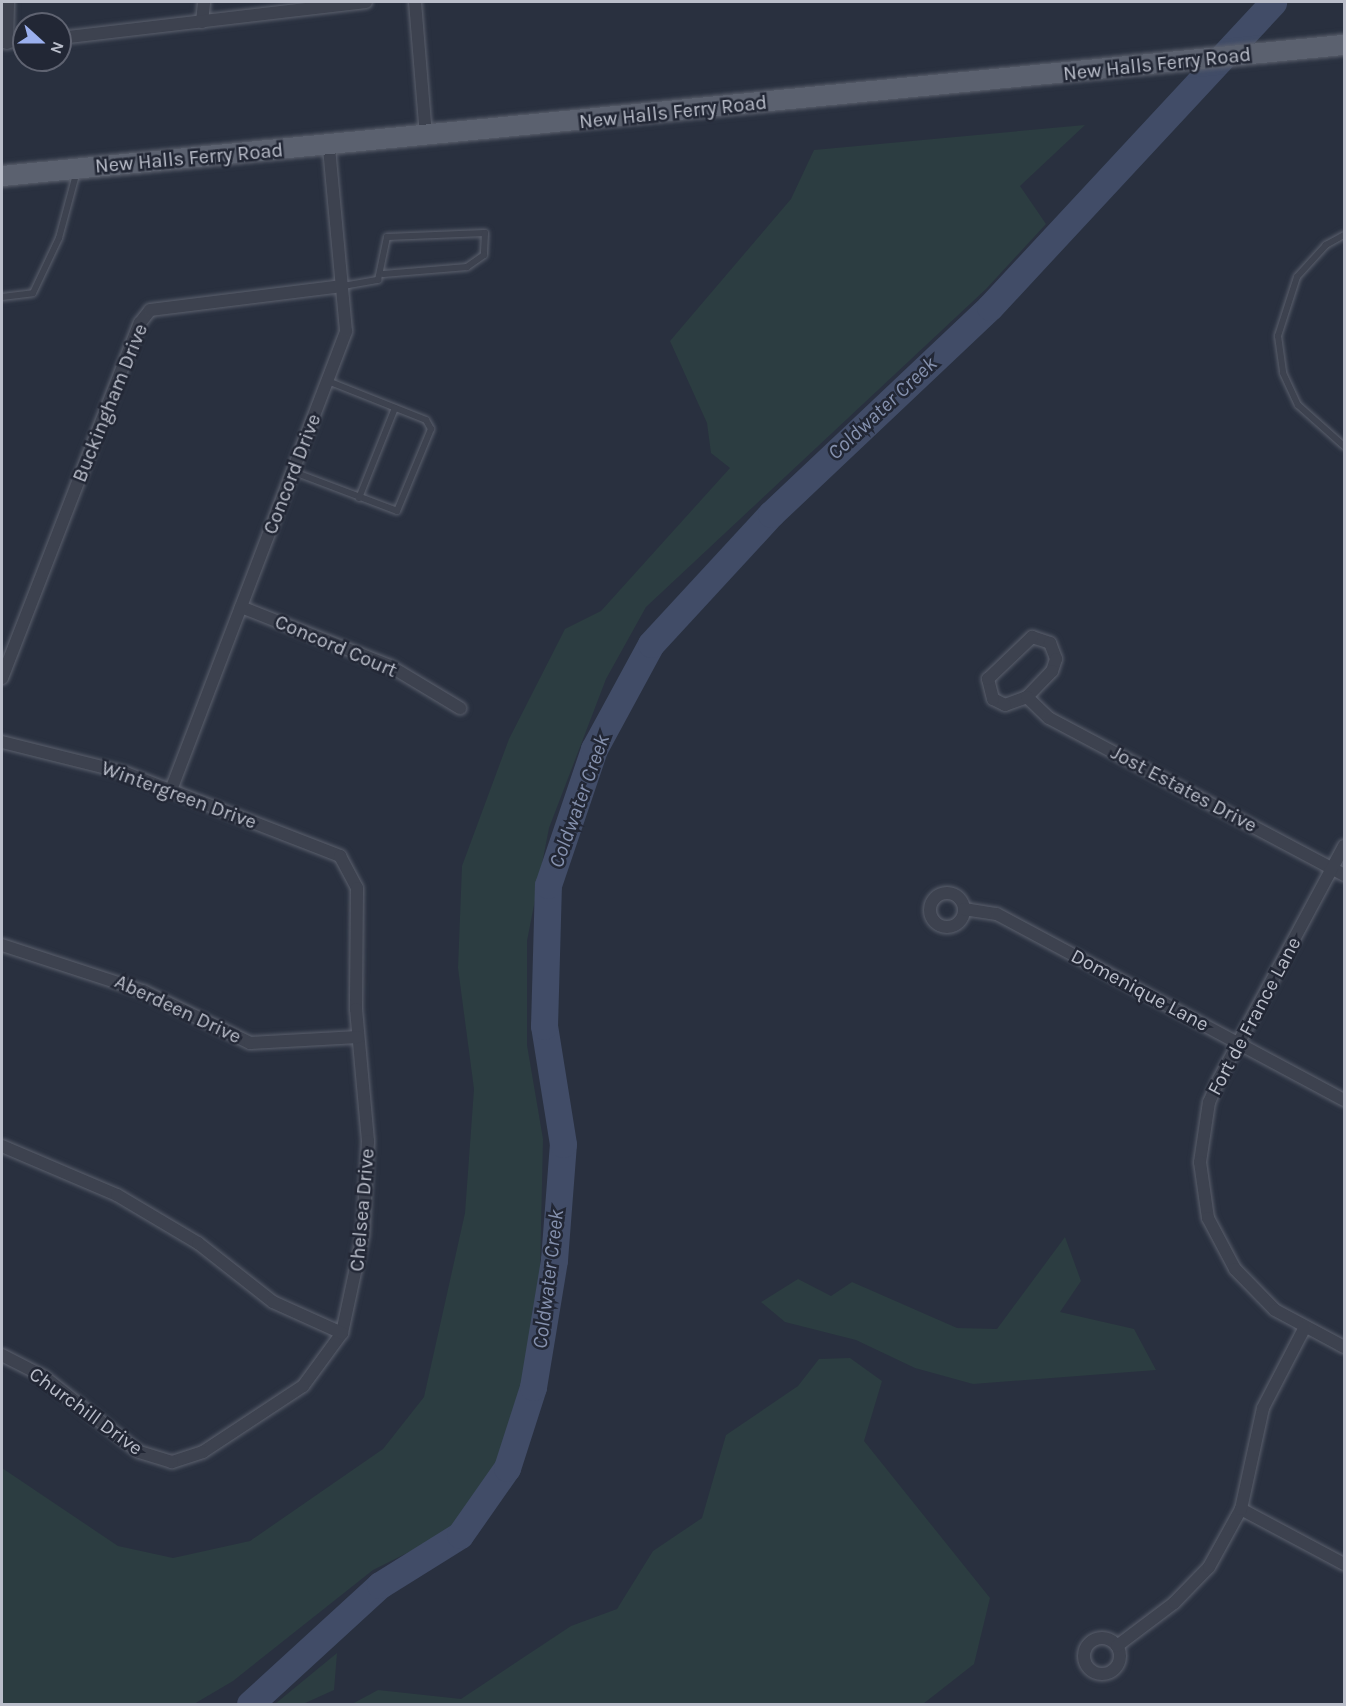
<!DOCTYPE html>
<style>
body{margin:0}
#map{position:relative;width:1346px;height:1706px;overflow:hidden;background:#29303f;font-family:Karla,sans-serif}
div>[style]{position:absolute}
[style*='--x']{left:calc(var(--x)*1px);top:calc(var(--y)*1px);width:calc(var(--w)*1px);rotate:calc(var(--a)*1deg)}
.green>*{inset:0;background:#2c3d41}
.river>*{height:27px;margin:-13.5px;padding:0 13.5px;transform-origin:13.5px;border-radius:13.5px;background:#414c67}
.roads{filter:drop-shadow(0 0 2px #5b606d) drop-shadow(0 0 2px #5b606d)}
.lane>*{height:6px;margin:-3px;padding:0 3px;transform-origin:3px;border-radius:3px;background:#3d424f}
.street>*{height:12px;margin:-6px;padding:0 6px;transform-origin:6px;border-radius:6px;background:#3d424f}
.street>.ring{margin:-6px;padding:0;box-sizing:content-box;background:none;border:12px solid #3d424f;border-radius:50%}
.primary>*{height:20px;margin:-10px;padding:0 10px;transform-origin:10px;border-radius:10px;background:#5b616f}
span{translate:-50% -50%;white-space:nowrap;text-align:center;line-height:1.15;-webkit-text-stroke:5px #222735;paint-order:stroke}
.street-label{font-size:20px;color:#babeca}
.water-label{font-size:21px;color:#8591ae;font-style:italic}
.frame{position:absolute;inset:0;border:3px solid #babeca;pointer-events:none}
.north{position:absolute;left:12px;top:12px;width:60px;height:60px;box-sizing:border-box;background:#222735;border:2px solid #5f6371;border-radius:50%;rotate:111deg;font-size:16px;font-weight:700;line-height:24px;text-align:center;color:#babeca}
.north::after{content:'';display:block;margin:auto;width:21px;height:27px;background:#9bb0ee;clip-path:polygon(50% 0,100% 100%,50% 72%,0 100%)}
</style>
<div id="map">
<div class="green">
<div style="clip-path:polygon(1085px 125px,1020px 186px,1046px 224px,986px 289px,646px 607px,606px 679px,549px 828px,527px 941px,527px 1045px,543px 1139px,540px 1274px,533px 1362px,513px 1442px,490px 1486px,447px 1533px,373px 1570px,233px 1681px,194px 1704px,2px 1704px,2px 1468px,118px 1546px,173px 1558px,250px 1541px,383px 1449px,424px 1397px,465px 1213px,474px 1089px,458px 968px,462px 866px,509px 739px,565px 629px,601px 611px,730px 468px,711px 453px,707px 423px,670px 341px,791px 199px,814px 150px)"></div>
<div style="clip-path:polygon(1065px 1237px,1081px 1281px,1060px 1312px,1134px 1329px,1156px 1370px,973px 1384px,915px 1368px,856px 1340px,785px 1322px,761px 1302px,798px 1279px,831px 1296px,852px 1282px,957px 1328px,997px 1329px)"></div>
<div style="clip-path:polygon(850px 1358px,882px 1381px,864px 1441px,990px 1598px,974px 1664px,923px 1704px,352px 1704px,378px 1690px,461px 1699px,571px 1626px,617px 1609px,653px 1551px,702px 1518px,726px 1435px,798px 1386px,819px 1359px)"></div>
<div style="clip-path:polygon(337px 1653px,334px 1690px,303px 1704px,275px 1704px)"></div>
</div>
<div class="river">
<div style="--x:250;--y:1704;--w:176;--a:-42.5"></div>
<div style="--x:380;--y:1585;--w:94;--a:-32"></div>
<div style="--x:460;--y:1535;--w:82;--a:-55"></div>
<div style="--x:507;--y:1468;--w:85;--a:-72.2"></div>
<div style="--x:533;--y:1387;--w:129;--a:-80.6"></div>
<div style="--x:554;--y:1260;--w:116;--a:-85.6"></div>
<div style="--x:563;--y:1144;--w:120;--a:-99.1"></div>
<div style="--x:544;--y:1026;--w:141;--a:-88.4"></div>
<div style="--x:548;--y:885;--w:144;--a:-71.3"></div>
<div style="--x:594;--y:749;--w:119;--a:-61.5"></div>
<div style="--x:651;--y:644;--w:177;--a:-47.3"></div>
<div style="--x:771;--y:514;--w:301;--a:-43.4"></div>
<div style="--x:990;--y:307;--w:416;--a:-47.1"></div>
</div>
<div class="roads">
<div class="lane">
<div style="--x:1344;--y:235;--w:21;--a:151"></div>
<div style="--x:1326;--y:245;--w:43;--a:132.2"></div>
<div style="--x:1297;--y:277;--w:62;--a:107.9"></div>
<div style="--x:1278;--y:336;--w:37;--a:82"></div>
<div style="--x:1283;--y:373;--w:35;--a:65"></div>
<div style="--x:1298;--y:405;--w:62;--a:41.7"></div>
<div style="--x:343;--y:286;--w:36;--a:-10"></div>
<div style="--x:378;--y:280;--w:44;--a:-78.2"></div>
<div style="--x:387;--y:237;--w:98;--a:-2.3"></div>
<div style="--x:485;--y:233;--w:22;--a:93"></div>
<div style="--x:484;--y:255;--w:21;--a:145"></div>
<div style="--x:467;--y:267;--w:84;--a:175.2"></div>
<div style="--x:2;--y:297;--w:31;--a:-7"></div>
<div style="--x:33;--y:293;--w:61;--a:-64.7"></div>
<div style="--x:59;--y:238;--w:69;--a:-75"></div>
<div style="--x:294;--y:472;--w:110;--a:20.7"></div>
<div style="--x:397;--y:511;--w:89;--a:-67.5"></div>
<div style="--x:431;--y:429;--w:10;--a:-119"></div>
<div style="--x:426;--y:420;--w:105;--a:-158.3"></div>
<div style="--x:359;--y:498;--w:97;--a:-68.2"></div>
</div>
<div class="street">
<div style="--x:415;--y:2;--w:134;--a:85.3"></div>
<div style="--x:202;--y:22;--w:20;--a:-84"></div>
<div style="--x:60;--y:38;--w:308;--a:-6.7"></div>
<div style="--x:2;--y:42;--w:22;--a:-3"></div>
<div style="--x:7;--y:43;--w:41;--a:-88.6"></div>
<div style="--x:241;--y:607;--w:160;--a:21.6"></div>
<div style="--x:390;--y:666;--w:82;--a:31"></div>
<div style="--x:1032;--y:637;--w:19;--a:18"></div>
<div style="--x:1050;--y:643;--w:17;--a:69"></div>
<div style="--x:1056;--y:659;--w:13;--a:108"></div>
<div style="--x:1052;--y:671;--w:36;--a:134"></div>
<div style="--x:1027;--y:697;--w:23;--a:160"></div>
<div style="--x:1005;--y:705;--w:13;--a:-153"></div>
<div style="--x:993;--y:699;--w:21;--a:-104"></div>
<div style="--x:988;--y:679;--w:61;--a:-43.7"></div>
<div style="--x:2;--y:678;--w:381;--a:-68.8"></div>
<div style="--x:140;--y:323;--w:16;--a:-52"></div>
<div style="--x:150;--y:310;--w:194;--a:-7.1"></div>
<div style="--x:1027;--y:697;--w:30;--a:44"></div>
<div style="--x:1049;--y:718;--w:334;--a:28"></div>
<div style="--x:2;--y:742;--w:128;--a:14"></div>
<div style="--x:126;--y:773;--w:230;--a:21.2"></div>
<div style="--x:340;--y:856;--w:36;--a:62"></div>
<div style="--x:357;--y:888;--w:121;--a:90.5"></div>
<div style="--x:356;--y:1009;--w:133;--a:84.8"></div>
<div style="--x:368;--y:1141;--w:94;--a:93"></div>
<div style="--x:363;--y:1235;--w:100;--a:102.1"></div>
<div style="--x:342;--y:1333;--w:66;--a:126.3"></div>
<div style="--x:303;--y:1386;--w:120;--a:146.6"></div>
<div style="--x:203;--y:1452;--w:33;--a:162"></div>
<div style="--x:172;--y:1462;--w:34;--a:-163"></div>
<div style="--x:139;--y:1452;--w:122;--a:-141.6"></div>
<div style="--x:43;--y:1376;--w:46;--a:-152.9"></div>
<div style="--x:171;--y:790;--w:491;--a:-69.1"></div>
<div style="--x:346;--y:331;--w:186;--a:-95.3"></div>
<div style="--x:1344;--y:846;--w:264;--a:118.2"></div>
<div style="--x:1219;--y:1079;--w:25;--a:113"></div>
<div style="--x:1209;--y:1102;--w:61;--a:98.5"></div>
<div style="--x:1200;--y:1162;--w:57;--a:81.9"></div>
<div style="--x:1208;--y:1218;--w:58;--a:62.1"></div>
<div style="--x:1235;--y:1269;--w:57;--a:45.7"></div>
<div style="--x:1275;--y:1310;--w:78;--a:28.2"></div>
<div class="ring" style="left:930px;top:893px;width:22px;height:22px"></div>
<div style="--x:964;--y:909;--w:33;--a:9"></div>
<div style="--x:997;--y:914;--w:394;--a:28.2"></div>
<div style="--x:2;--y:945;--w:148;--a:18.1"></div>
<div style="--x:143;--y:991;--w:119;--a:25.9"></div>
<div style="--x:250;--y:1043;--w:108;--a:-3.2"></div>
<div style="--x:2;--y:1146;--w:125;--a:23.1"></div>
<div style="--x:117;--y:1195;--w:94;--a:30.7"></div>
<div style="--x:198;--y:1243;--w:95;--a:38.2"></div>
<div style="--x:273;--y:1302;--w:76;--a:24.2"></div>
<div style="--x:1241;--y:1509;--w:117;--a:28.1"></div>
<div class="ring" style="left:1084px;top:1638px;width:24px;height:24px"></div>
<div style="--x:1117;--y:1646;--w:71;--a:-37"></div>
<div style="--x:1174;--y:1603;--w:50;--a:-45.8"></div>
<div style="--x:1209;--y:1567;--w:66;--a:-61.1"></div>
<div style="--x:1241;--y:1509;--w:103;--a:-77.7"></div>
<div style="--x:1263;--y:1408;--w:91;--a:-62.6"></div>
</div>
<div class="primary">
<div style="--x:2;--y:176;--w:1348;--a:-5.58"></div>
</div>
</div>
<div class="street-label">
<span style="left:1157px;top:64px;rotate:-6deg">New Halls Ferry Road</span>
<span style="left:673px;top:112px;rotate:-6deg">New Halls Ferry Road</span>
<span style="left:189px;top:158px;rotate:-5deg">New Halls Ferry Road</span>
<span style="left:110px;top:403px;rotate:-68deg">Buckingham Drive</span>
<span style="left:292px;top:474px;rotate:-69deg">Concord Drive</span>
<span style="left:336px;top:646px;rotate:23deg">Concord Court</span>
<span style="left:1184px;top:789px;rotate:28deg">Jost Estates Drive</span>
<span style="left:179px;top:795px;rotate:20deg">Wintergreen Drive</span>
<span style="left:1140px;top:990px;rotate:28deg">Domenique Lane</span>
<span style="left:178px;top:1009px;rotate:25deg">Aberdeen Drive</span>
<span style="left:1254px;top:1016px;rotate:-62deg">Fort de France Lane</span>
<span style="left:362px;top:1210px;rotate:-85deg">Chelsea Drive</span>
<span style="left:86px;top:1411px;rotate:36deg">Churchill Drive</span>
</div>
<div class="water-label">
<span style="left:882px;top:408px;rotate:-43deg">Coldwater Creek</span>
<span style="left:579px;top:801px;rotate:-70deg">Coldwater Creek</span>
<span style="left:548px;top:1279px;rotate:-83deg">Coldwater Creek</span>
</div>
<div class="frame"></div>
<div class="north">N</div>
</div>
